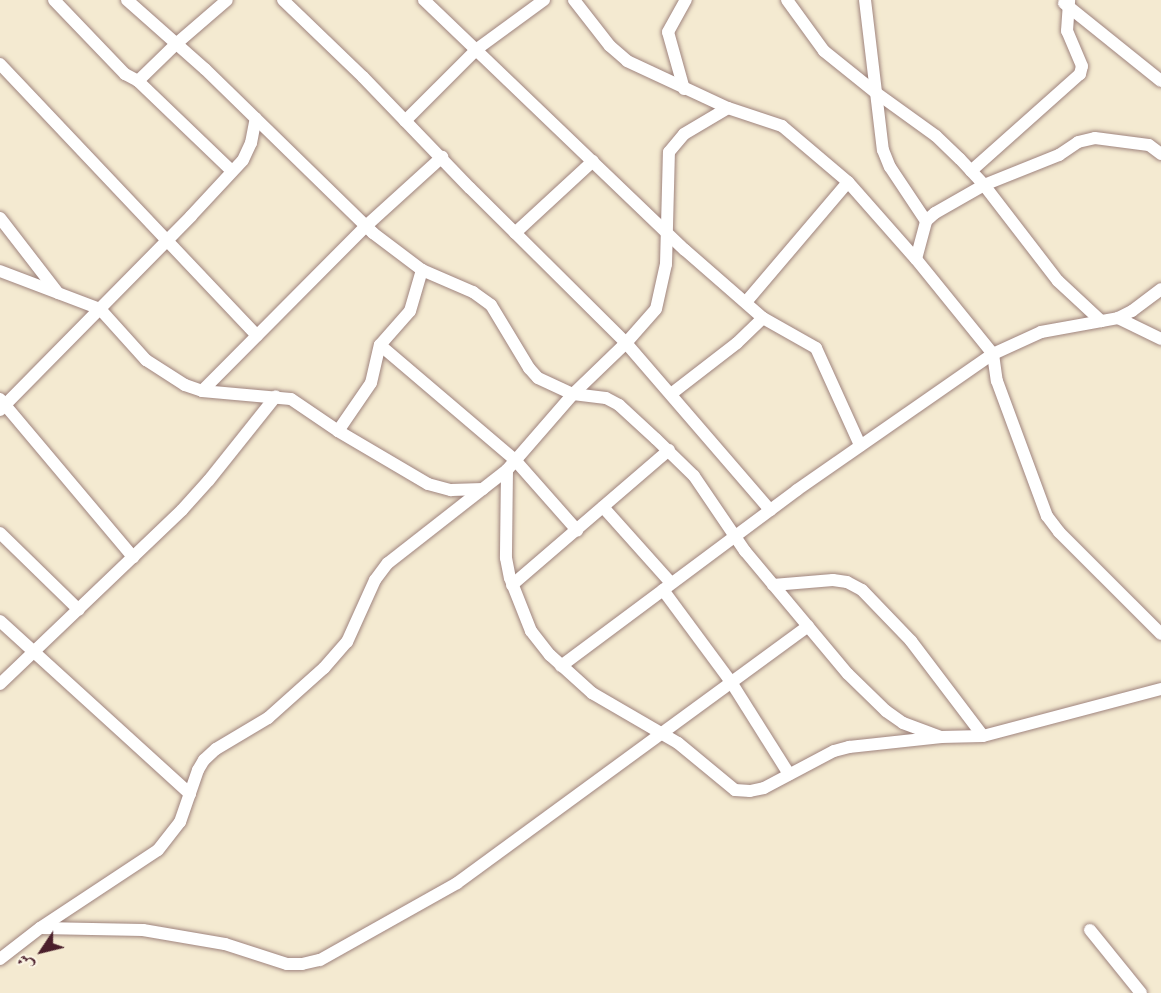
<!DOCTYPE html>
<meta charset="utf-8">
<style>
body{margin:0}
#map{position:relative;width:1161px;height:993px;overflow:hidden;background:#f4ead1;font-family:"Sorts Mill Goudy",Amiri,serif}
div>[style]{position:absolute}
[style*='--x']{left:calc(var(--x)*1px);top:calc(var(--y)*1px);width:calc(var(--w)*1px);rotate:calc(var(--a)*1deg)}
.roads{filter:drop-shadow(0 0 2px #9f847e) drop-shadow(0 0 2px #9f847e)}
.minor>*{height:12px;margin:-6px;padding:0 6px;transform-origin:6px;border-radius:6px;background:#fff}
span{translate:-50% -50%;white-space:nowrap;text-align:center;line-height:1.15;-webkit-text-stroke:5px #fcf5e5;paint-order:stroke}
.north{position:absolute;left:12px;top:921px;width:60px;height:60px;-webkit-text-stroke:4px #fcf5e5;paint-order:stroke;rotate:235deg;font-size:16px;font-weight:700;line-height:24px;text-align:center;color:#4a1f2b}
.north::after{content:'';display:block;margin:auto;width:21px;height:27px;background:#4a1f2b;clip-path:polygon(50% 0,100% 100%,50% 72%,0 100%)}
</style>
<div id="map">
<div class="roads">
<div class="minor">
<div style="--x:54;--y:0;--w:103;--a:46.2"></div>
<div style="--x:125;--y:74;--w:15;--a:28"></div>
<div style="--x:138;--y:81;--w:130;--a:43.8"></div>
<div style="--x:127;--y:0;--w:104;--a:41.5"></div>
<div style="--x:205;--y:69;--w:235;--a:44.3"></div>
<div style="--x:373;--y:233;--w:61;--a:37.1"></div>
<div style="--x:422;--y:270;--w:56;--a:23.3"></div>
<div style="--x:473;--y:292;--w:22;--a:36"></div>
<div style="--x:491;--y:305;--w:74;--a:58.9"></div>
<div style="--x:529;--y:368;--w:13;--a:48"></div>
<div style="--x:538;--y:378;--w:38;--a:25"></div>
<div style="--x:573;--y:394;--w:33;--a:7"></div>
<div style="--x:606;--y:398;--w:15;--a:28"></div>
<div style="--x:619;--y:405;--w:50;--a:42.6"></div>
<div style="--x:656;--y:439;--w:53;--a:44.2"></div>
<div style="--x:694;--y:476;--w:91;--a:55.8"></div>
<div style="--x:745;--y:551;--w:160;--a:50.1"></div>
<div style="--x:848;--y:674;--w:53;--a:44.2"></div>
<div style="--x:886;--y:711;--w:21;--a:35"></div>
<div style="--x:903;--y:723;--w:40;--a:20.2"></div>
<div style="--x:283;--y:0;--w:111;--a:43.9"></div>
<div style="--x:363;--y:77;--w:154;--a:46.1"></div>
<div style="--x:470;--y:188;--w:220;--a:44.8"></div>
<div style="--x:626;--y:343;--w:221;--a:49.2"></div>
<div style="--x:424;--y:0;--w:361;--a:43.8"></div>
<div style="--x:685;--y:250;--w:103;--a:41.1"></div>
<div style="--x:763;--y:318;--w:61;--a:29.5"></div>
<div style="--x:816;--y:348;--w:107;--a:65.6"></div>
<div style="--x:574;--y:0;--w:58;--a:52"></div>
<div style="--x:610;--y:46;--w:23;--a:41"></div>
<div style="--x:627;--y:61;--w:111;--a:25"></div>
<div style="--x:728;--y:108;--w:57;--a:18.4"></div>
<div style="--x:782;--y:126;--w:87;--a:40.3"></div>
<div style="--x:848;--y:182;--w:103;--a:48.6"></div>
<div style="--x:916;--y:259;--w:122;--a:51"></div>
<div style="--x:993;--y:354;--w:27;--a:82"></div>
<div style="--x:997;--y:381;--w:144;--a:69.7"></div>
<div style="--x:1047;--y:516;--w:20;--a:53"></div>
<div style="--x:1059;--y:532;--w:144;--a:45"></div>
<div style="--x:787;--y:0;--w:63;--a:54"></div>
<div style="--x:824;--y:51;--w:65;--a:38.8"></div>
<div style="--x:875;--y:92;--w:75;--a:35.8"></div>
<div style="--x:936;--y:136;--w:33;--a:44"></div>
<div style="--x:960;--y:159;--w:35;--a:47"></div>
<div style="--x:984;--y:185;--w:121;--a:52.4"></div>
<div style="--x:1058;--y:281;--w:59;--a:42.9"></div>
<div style="--x:865;--y:0;--w:151;--a:83.2"></div>
<div style="--x:883;--y:150;--w:18;--a:68"></div>
<div style="--x:890;--y:167;--w:65;--a:56.3"></div>
<div style="--x:1064;--y:3;--w:124;--a:38.8"></div>
<div style="--x:0;--y:64;--w:374;--a:46.6"></div>
<div style="--x:138;--y:81;--w:53;--a:-44.2"></div>
<div style="--x:176;--y:44;--w:67;--a:-40.8"></div>
<div style="--x:684;--y:89;--w:59;--a:-105.7"></div>
<div style="--x:668;--y:32;--w:37;--a:-61"></div>
<div style="--x:405;--y:121;--w:102;--a:-45"></div>
<div style="--x:477;--y:49;--w:83;--a:-36.2"></div>
<div style="--x:971;--y:171;--w:146;--a:-41.7"></div>
<div style="--x:1080;--y:74;--w:8;--a:-76"></div>
<div style="--x:1082;--y:66;--w:38;--a:-113"></div>
<div style="--x:1067;--y:31;--w:31;--a:-86"></div>
<div style="--x:0;--y:218;--w:95;--a:52.3"></div>
<div style="--x:515;--y:233;--w:106;--a:-42.7"></div>
<div style="--x:916;--y:259;--w:39;--a:-75"></div>
<div style="--x:926;--y:221;--w:12;--a:-42"></div>
<div style="--x:935;--y:213;--w:56;--a:-29.7"></div>
<div style="--x:984;--y:185;--w:81;--a:-21.8"></div>
<div style="--x:1059;--y:155;--w:23;--a:-34"></div>
<div style="--x:1078;--y:142;--w:17;--a:-13"></div>
<div style="--x:1095;--y:138;--w:54;--a:7.4"></div>
<div style="--x:1149;--y:145;--w:15;--a:37"></div>
<div style="--x:0;--y:271;--w:107;--a:20.8"></div>
<div style="--x:100;--y:309;--w:69;--a:48"></div>
<div style="--x:146;--y:360;--w:46;--a:32.7"></div>
<div style="--x:185;--y:385;--w:18;--a:19"></div>
<div style="--x:202;--y:391;--w:89;--a:5.1"></div>
<div style="--x:291;--y:399;--w:57;--a:34.2"></div>
<div style="--x:338;--y:431;--w:104;--a:30.5"></div>
<div style="--x:428;--y:484;--w:24;--a:15"></div>
<div style="--x:451;--y:490;--w:32;--a:-2"></div>
<div style="--x:746;--y:302;--w:157;--a:-49.6"></div>
<div style="--x:1118;--y:318;--w:48;--a:26"></div>
<div style="--x:380;--y:345;--w:177;--a:40.4"></div>
<div style="--x:515;--y:460;--w:94;--a:48.5"></div>
<div style="--x:202;--y:391;--w:233;--a:-45.2"></div>
<div style="--x:366;--y:226;--w:103;--a:-42.2"></div>
<div style="--x:671;--y:394;--w:83;--a:-37.7"></div>
<div style="--x:737;--y:343;--w:36;--a:-44"></div>
<div style="--x:0;--y:399;--w:207;--a:49.9"></div>
<div style="--x:0;--y:410;--w:272;--a:-45.4"></div>
<div style="--x:191;--y:216;--w:76;--a:-47.1"></div>
<div style="--x:243;--y:160;--w:19;--a:-65"></div>
<div style="--x:251;--y:143;--w:25;--a:-79"></div>
<div style="--x:338;--y:431;--w:58;--a:-55.5"></div>
<div style="--x:371;--y:383;--w:39;--a:-77"></div>
<div style="--x:380;--y:345;--w:45;--a:-48.6"></div>
<div style="--x:410;--y:311;--w:43;--a:-73.7"></div>
<div style="--x:507;--y:470;--w:88;--a:90.7"></div>
<div style="--x:506;--y:558;--w:20;--a:79"></div>
<div style="--x:510;--y:578;--w:57;--a:68.4"></div>
<div style="--x:531;--y:631;--w:31;--a:52"></div>
<div style="--x:550;--y:655;--w:57;--a:42.1"></div>
<div style="--x:592;--y:693;--w:99;--a:30.2"></div>
<div style="--x:678;--y:743;--w:74;--a:39.5"></div>
<div style="--x:735;--y:790;--w:15;--a:4"></div>
<div style="--x:750;--y:791;--w:14;--a:-12"></div>
<div style="--x:764;--y:788;--w:79;--a:-27.9"></div>
<div style="--x:834;--y:751;--w:16;--a:-15"></div>
<div style="--x:849;--y:747;--w:93;--a:-6.2"></div>
<div style="--x:941;--y:737;--w:42;--a:-1.4"></div>
<div style="--x:983;--y:736;--w:184;--a:-14.8"></div>
<div style="--x:603;--y:507;--w:102;--a:48.2"></div>
<div style="--x:0;--y:533;--w:110;--a:44.3"></div>
<div style="--x:512;--y:585;--w:207;--a:-40.7"></div>
<div style="--x:773;--y:585;--w:60;--a:-4.8"></div>
<div style="--x:833;--y:580;--w:14;--a:8"></div>
<div style="--x:847;--y:582;--w:17;--a:28"></div>
<div style="--x:862;--y:590;--w:71;--a:46.1"></div>
<div style="--x:911;--y:641;--w:119;--a:52.8"></div>
<div style="--x:663;--y:590;--w:114;--a:53.5"></div>
<div style="--x:731;--y:682;--w:109;--a:57.8"></div>
<div style="--x:0;--y:621;--w:257;--a:42.3"></div>
<div style="--x:561;--y:666;--w:294;--a:-36.7"></div>
<div style="--x:797;--y:490;--w:239;--a:-34.8"></div>
<div style="--x:993;--y:354;--w:53;--a:-24.6"></div>
<div style="--x:1041;--y:332;--w:78;--a:-10.3"></div>
<div style="--x:1118;--y:318;--w:16;--a:-27"></div>
<div style="--x:1132;--y:311;--w:36;--a:-37"></div>
<div style="--x:0;--y:684;--w:252;--a:-43.7"></div>
<div style="--x:182;--y:510;--w:40;--a:-48"></div>
<div style="--x:209;--y:480;--w:107;--a:-51.4"></div>
<div style="--x:41;--y:928;--w:102;--a:1.1"></div>
<div style="--x:143;--y:930;--w:83;--a:9.7"></div>
<div style="--x:225;--y:944;--w:65;--a:17.9"></div>
<div style="--x:287;--y:964;--w:15;--a:0"></div>
<div style="--x:302;--y:964;--w:18;--a:-13"></div>
<div style="--x:320;--y:960;--w:157;--a:-29.3"></div>
<div style="--x:457;--y:883;--w:435;--a:-36.2"></div>
<div style="--x:1090;--y:930;--w:81;--a:51"></div>
<div style="--x:0;--y:959;--w:51;--a:-37.8"></div>
<div style="--x:40;--y:928;--w:141;--a:-33.5"></div>
<div style="--x:158;--y:850;--w:36;--a:-52"></div>
<div style="--x:180;--y:822;--w:55;--a:-70.9"></div>
<div style="--x:198;--y:770;--w:12;--a:-59"></div>
<div style="--x:204;--y:760;--w:16;--a:-43"></div>
<div style="--x:216;--y:749;--w:61;--a:-30.8"></div>
<div style="--x:268;--y:718;--w:75;--a:-41.8"></div>
<div style="--x:324;--y:668;--w:35;--a:-49"></div>
<div style="--x:347;--y:642;--w:68;--a:-65.7"></div>
<div style="--x:375;--y:580;--w:21;--a:-53"></div>
<div style="--x:388;--y:563;--w:151;--a:-38"></div>
<div style="--x:507;--y:470;--w:101;--a:-49"></div>
<div style="--x:573;--y:394;--w:74;--a:-43.9"></div>
<div style="--x:626;--y:343;--w:45;--a:-48.6"></div>
<div style="--x:656;--y:309;--w:46;--a:-77.5"></div>
<div style="--x:666;--y:264;--w:112;--a:-88.5"></div>
<div style="--x:669;--y:152;--w:23;--a:-50"></div>
<div style="--x:684;--y:134;--w:51;--a:-30.6"></div>
</div>
</div>
<div class="north">ش</div>
</div>
